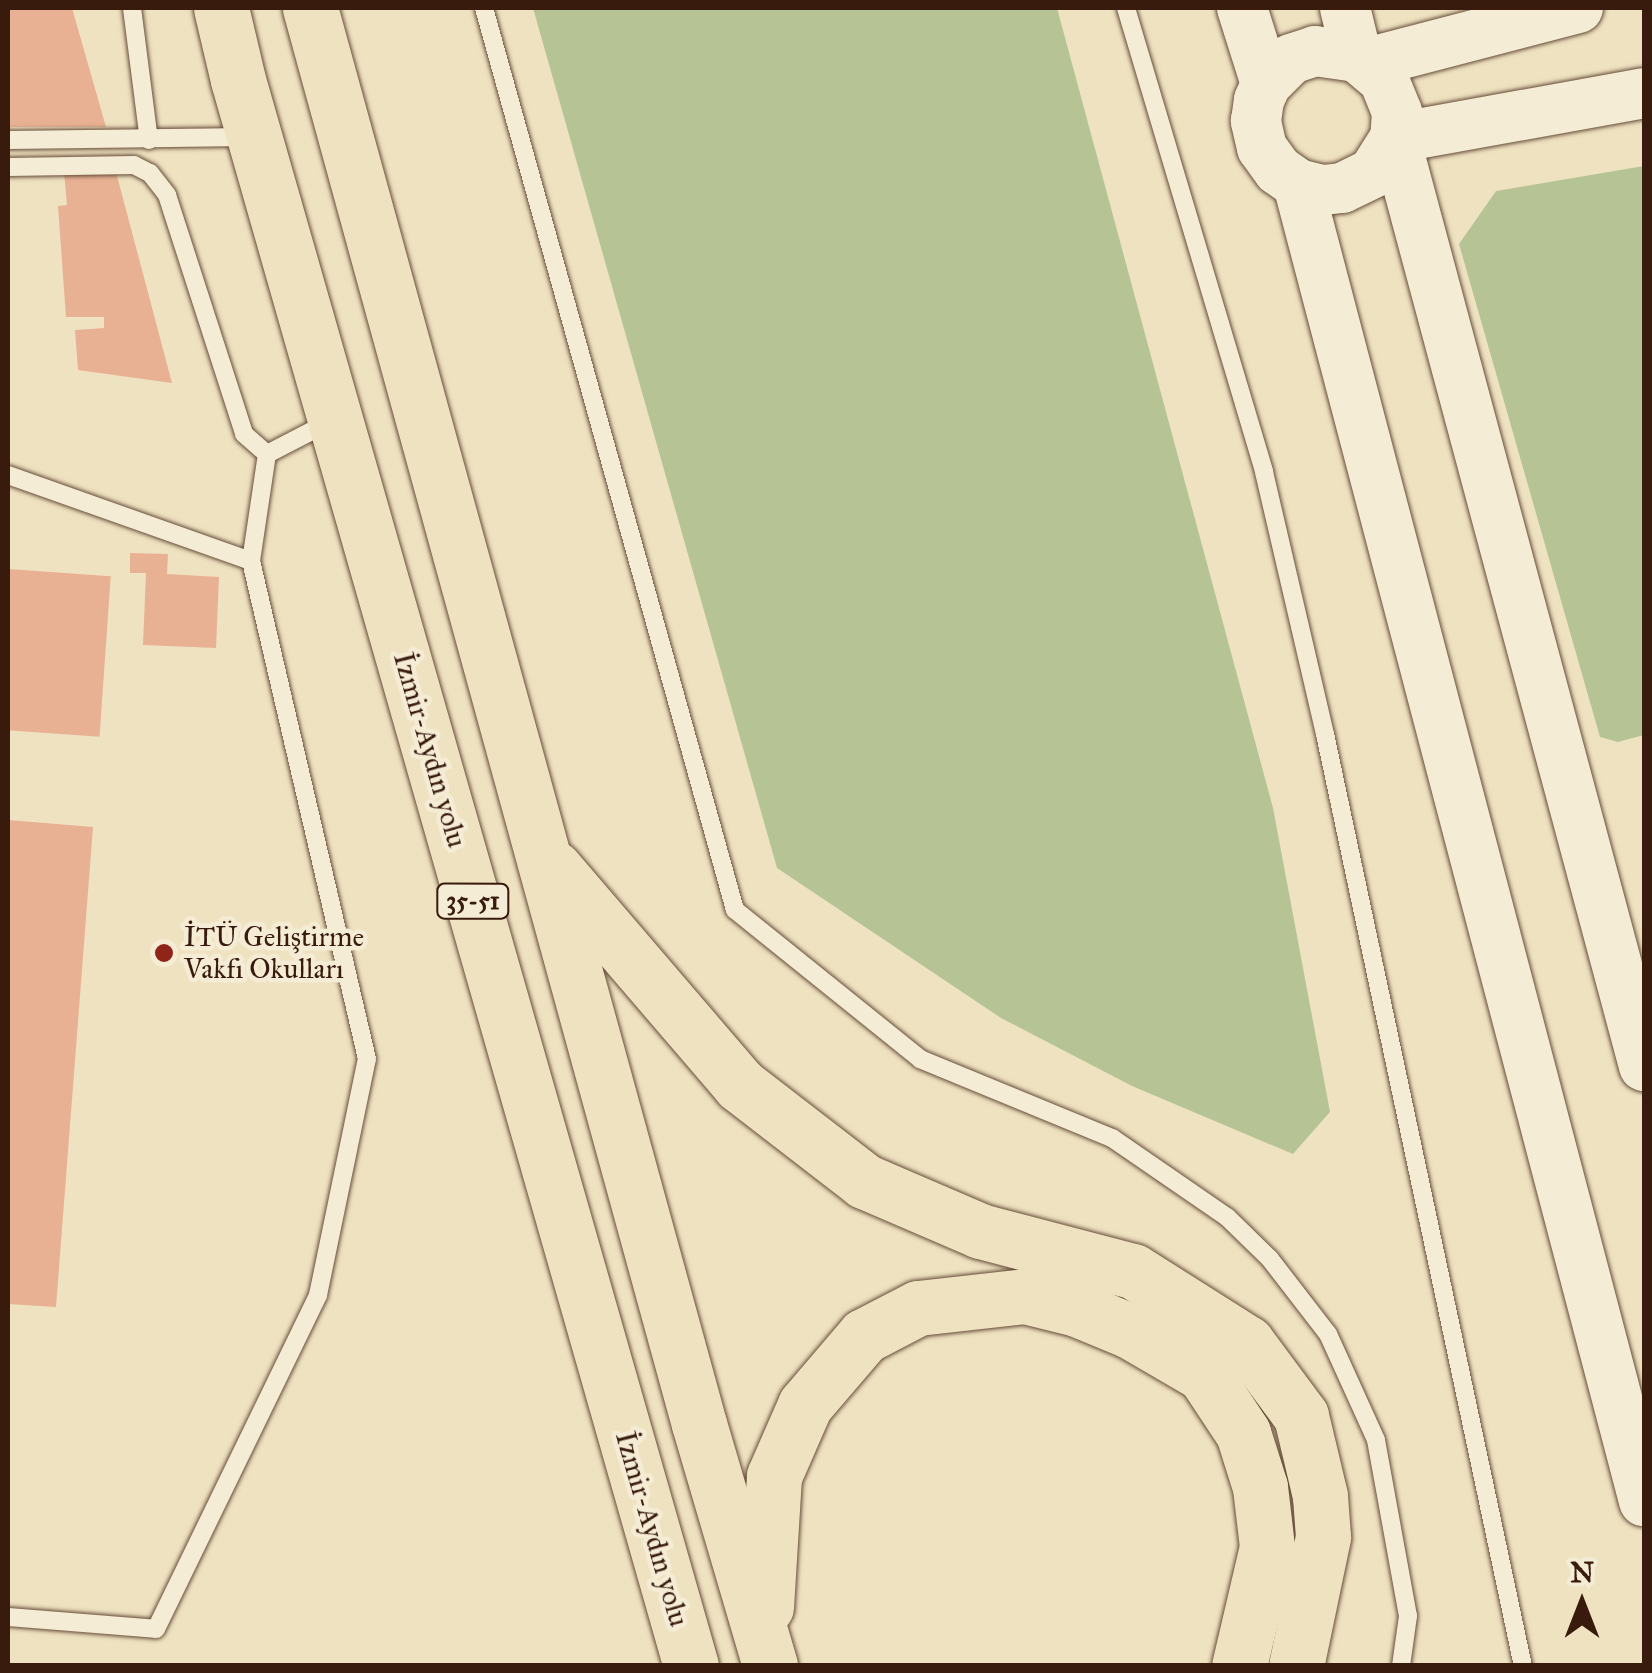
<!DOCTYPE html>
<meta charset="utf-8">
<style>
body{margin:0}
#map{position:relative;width:1652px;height:1673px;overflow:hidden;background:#efe2c0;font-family:"IM FELL Great Primer",serif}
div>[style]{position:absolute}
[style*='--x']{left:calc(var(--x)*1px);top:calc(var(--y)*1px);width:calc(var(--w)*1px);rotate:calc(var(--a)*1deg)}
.green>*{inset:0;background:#b6c495}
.building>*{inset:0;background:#e8b194;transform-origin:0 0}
.roads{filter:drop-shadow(0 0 2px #664d3a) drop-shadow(0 0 2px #664d3a)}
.lane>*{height:18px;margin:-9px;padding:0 9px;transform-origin:9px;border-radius:9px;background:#f5ecd6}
.secondary>*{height:50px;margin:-25px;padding:0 25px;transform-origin:25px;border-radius:25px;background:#f5ecd6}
.highway>*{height:55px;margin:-27.5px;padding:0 27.5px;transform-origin:27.5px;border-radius:27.5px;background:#efe2c0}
.dots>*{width:28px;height:28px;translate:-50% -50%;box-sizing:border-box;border:5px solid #f5ecd6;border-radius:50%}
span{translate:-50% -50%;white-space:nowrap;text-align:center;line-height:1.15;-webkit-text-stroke:9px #f5ecd6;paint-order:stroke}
.shield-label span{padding:2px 8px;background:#f5ecd6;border:2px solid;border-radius:8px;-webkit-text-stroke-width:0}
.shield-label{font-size:25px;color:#391b0e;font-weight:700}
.street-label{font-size:28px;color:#391b0e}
.poi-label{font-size:28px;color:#391b0e}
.left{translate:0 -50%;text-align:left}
.frame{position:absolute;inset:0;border:10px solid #391b0e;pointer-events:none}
.north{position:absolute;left:1532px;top:1553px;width:100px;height:100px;-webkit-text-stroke:8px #f5ecd6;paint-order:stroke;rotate:0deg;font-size:28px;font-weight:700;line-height:40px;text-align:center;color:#391b0e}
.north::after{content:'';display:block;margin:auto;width:35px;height:45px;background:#391b0e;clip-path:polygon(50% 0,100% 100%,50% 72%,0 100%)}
</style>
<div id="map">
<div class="green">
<div style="clip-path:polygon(533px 8px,1057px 8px,1273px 808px,1330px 1112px,1293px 1154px,1132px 1086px,1001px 1018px,777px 868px)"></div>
<div style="clip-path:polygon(1644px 166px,1644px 735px,1618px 742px,1600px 737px,1459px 244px,1496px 191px)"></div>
</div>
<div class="building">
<div style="clip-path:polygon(8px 8px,72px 8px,106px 127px,8px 127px)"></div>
<div style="clip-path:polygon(64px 172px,116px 172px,172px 383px,78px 370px,75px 330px,104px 328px,104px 317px,66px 317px,58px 206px,67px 205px)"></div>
<div style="clip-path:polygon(130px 553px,168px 554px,167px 574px,219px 577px,216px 648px,143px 645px,146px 573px,130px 573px)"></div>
<div style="left:8px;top:569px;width:103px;height:161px;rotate:4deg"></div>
<div style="clip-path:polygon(8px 820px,93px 827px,56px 1307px,8px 1304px)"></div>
</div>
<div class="roads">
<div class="lane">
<div style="--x:132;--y:8;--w:133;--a:82.7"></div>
<div style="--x:484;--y:8;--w:936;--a:74.45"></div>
<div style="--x:735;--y:910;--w:238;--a:38.8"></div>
<div style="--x:920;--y:1059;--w:208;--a:22.4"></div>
<div style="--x:1112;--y:1138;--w:140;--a:34.5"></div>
<div style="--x:1227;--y:1217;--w:60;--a:44.3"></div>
<div style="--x:1270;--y:1259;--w:95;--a:52.3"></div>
<div style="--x:1328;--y:1334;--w:116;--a:65.6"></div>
<div style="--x:1376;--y:1440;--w:179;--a:79.7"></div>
<div style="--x:1408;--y:1616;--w:50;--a:98"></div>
<div style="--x:1126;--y:8;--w:484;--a:73.4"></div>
<div style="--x:1264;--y:472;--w:269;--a:76.9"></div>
<div style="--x:1325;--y:734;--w:953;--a:78.01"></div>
<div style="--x:8;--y:140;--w:241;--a:-0.7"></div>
<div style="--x:8;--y:167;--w:126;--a:-0.9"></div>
<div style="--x:134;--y:165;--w:18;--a:27"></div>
<div style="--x:150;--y:173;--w:28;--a:52"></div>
<div style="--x:167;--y:195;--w:251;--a:72.1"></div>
<div style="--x:244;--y:434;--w:30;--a:41"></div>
<div style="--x:267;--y:454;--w:70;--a:-27.3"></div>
<div style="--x:8;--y:475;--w:258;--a:19.5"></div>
<div style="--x:8;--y:1617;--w:148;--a:4.6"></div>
<div style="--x:156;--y:1629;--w:371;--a:-64.1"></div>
<div style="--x:318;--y:1295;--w:241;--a:-78.3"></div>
<div style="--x:367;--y:1059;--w:511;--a:-103.11"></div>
<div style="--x:251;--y:561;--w:108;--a:-81.5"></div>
</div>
<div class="secondary">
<div style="--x:1242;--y:8;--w:80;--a:72.5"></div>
<div style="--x:1345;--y:8;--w:50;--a:76.2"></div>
<div style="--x:1367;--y:63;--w:218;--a:-14.6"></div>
<div style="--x:1395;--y:138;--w:41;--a:122.2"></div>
<div style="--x:1373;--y:173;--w:34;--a:154"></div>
<div style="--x:1342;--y:188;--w:20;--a:174"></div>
<div style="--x:1322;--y:190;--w:25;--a:-166"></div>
<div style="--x:1298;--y:184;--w:24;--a:-145"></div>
<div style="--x:1278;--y:170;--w:27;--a:-126"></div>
<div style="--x:1262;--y:148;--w:28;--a:-103"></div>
<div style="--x:1256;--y:121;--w:21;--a:-82"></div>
<div style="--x:1259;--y:100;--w:17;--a:-66"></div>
<div style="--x:1266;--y:84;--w:35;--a:-45"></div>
<div style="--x:1291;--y:59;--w:25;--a:-18"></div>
<div style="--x:1315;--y:51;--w:42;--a:8.1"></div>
<div style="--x:1357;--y:57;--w:35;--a:40"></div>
<div style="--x:1384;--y:80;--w:35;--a:68"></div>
<div style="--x:1397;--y:112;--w:26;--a:94"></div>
<div style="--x:1395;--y:138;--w:961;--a:74.98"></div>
<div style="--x:1395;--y:138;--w:253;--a:-10.2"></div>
<div style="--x:1298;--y:184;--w:1362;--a:75.28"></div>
</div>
<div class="highway">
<div style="--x:221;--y:8;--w:74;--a:76.7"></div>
<div style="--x:238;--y:80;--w:1649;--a:74.06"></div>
<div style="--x:310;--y:8;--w:1468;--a:74.64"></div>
<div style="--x:699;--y:1424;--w:252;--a:73.6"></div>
<div style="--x:554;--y:868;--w:286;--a:49.4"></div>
<div style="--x:740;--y:1085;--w:157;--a:37.7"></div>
<div style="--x:864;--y:1181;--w:126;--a:23.3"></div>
<div style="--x:980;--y:1231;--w:158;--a:14.7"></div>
<div style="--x:1133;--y:1271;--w:135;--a:32.3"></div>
<div style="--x:1247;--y:1343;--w:91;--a:53.5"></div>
<div style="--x:1301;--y:1416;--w:82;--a:76.6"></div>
<div style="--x:1320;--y:1496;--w:41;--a:85.8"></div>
<div style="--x:1323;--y:1537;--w:132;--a:101.8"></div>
<div style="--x:766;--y:1607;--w:131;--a:-86.5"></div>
<div style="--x:774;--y:1476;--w:77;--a:-66.4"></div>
<div style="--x:805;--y:1405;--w:91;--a:-49.5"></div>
<div style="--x:864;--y:1336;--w:61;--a:-27.4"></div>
<div style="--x:918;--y:1308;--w:108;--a:-6.4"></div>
<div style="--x:1025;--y:1296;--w:54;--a:14"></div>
<div style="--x:1077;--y:1309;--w:57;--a:22.5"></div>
<div style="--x:1130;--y:1331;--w:86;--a:30.2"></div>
<div style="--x:1204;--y:1374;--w:71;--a:56.5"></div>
<div style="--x:1243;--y:1433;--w:57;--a:72.5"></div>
<div style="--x:1260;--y:1487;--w:60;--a:83.3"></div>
<div style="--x:1267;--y:1547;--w:122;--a:103.2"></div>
</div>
</div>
<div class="dots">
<div style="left:164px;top:953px;background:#8f2418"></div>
</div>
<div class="shield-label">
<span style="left:473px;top:901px">35-51</span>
</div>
<div class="street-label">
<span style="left:430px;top:750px;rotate:74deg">İzmir-Aydın yolu</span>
<span style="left:652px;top:1529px;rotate:74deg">İzmir-Aydın yolu</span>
</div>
<div class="poi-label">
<span class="left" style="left:184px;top:953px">İTÜ Geliştirme<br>Vakfı Okulları</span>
</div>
<div class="frame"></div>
<div class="north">N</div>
</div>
